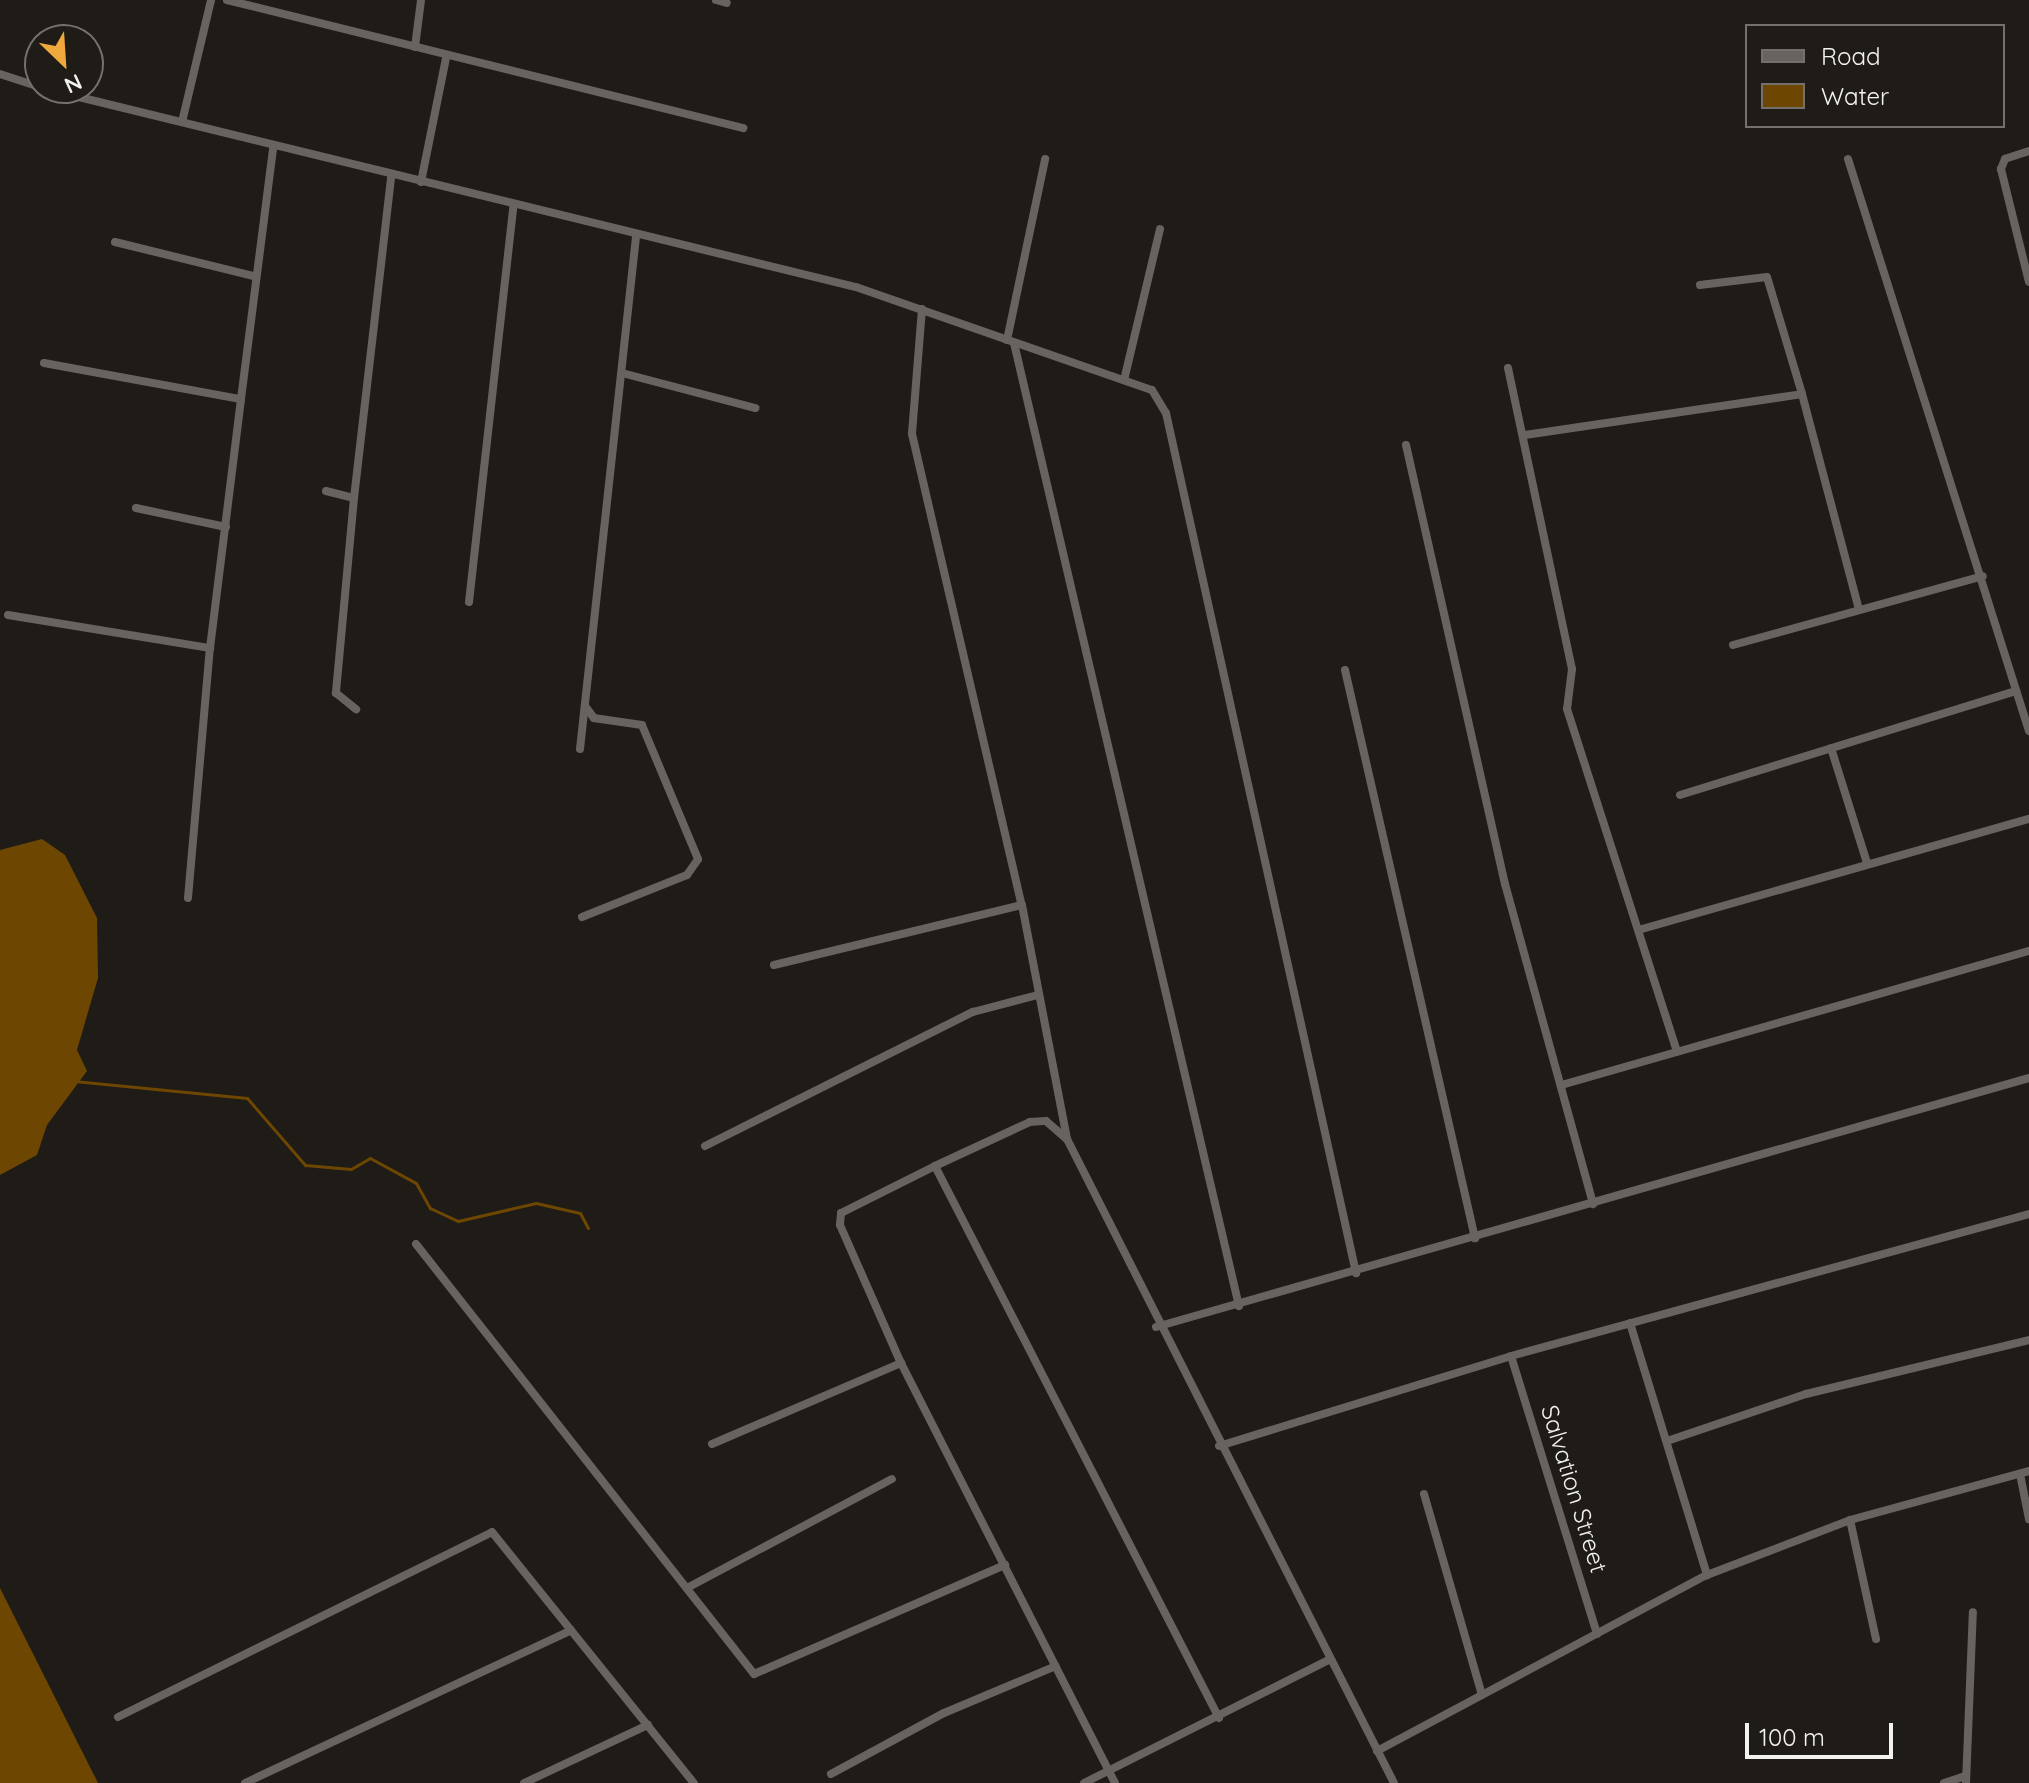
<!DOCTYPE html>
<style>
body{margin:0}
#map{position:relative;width:2029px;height:1783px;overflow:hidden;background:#1f1b16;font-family:Quicksand,sans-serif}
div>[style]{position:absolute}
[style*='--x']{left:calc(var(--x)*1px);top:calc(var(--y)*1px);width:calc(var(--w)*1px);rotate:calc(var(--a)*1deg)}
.water>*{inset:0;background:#6d4701}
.stream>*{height:3px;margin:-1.5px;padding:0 1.5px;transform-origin:1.5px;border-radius:1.5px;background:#6d4701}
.minor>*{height:8px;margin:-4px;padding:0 4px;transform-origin:4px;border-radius:4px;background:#666361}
span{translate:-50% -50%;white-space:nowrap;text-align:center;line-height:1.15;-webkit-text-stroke:8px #1f1b16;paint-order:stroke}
.street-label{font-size:24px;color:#f4f2ee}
.legend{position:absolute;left:1745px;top:24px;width:260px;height:104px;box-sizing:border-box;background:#1f1b16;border:2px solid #74716c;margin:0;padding:10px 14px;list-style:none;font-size:24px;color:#f4f2ee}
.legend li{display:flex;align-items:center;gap:16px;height:40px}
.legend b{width:40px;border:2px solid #74716c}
.north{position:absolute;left:24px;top:24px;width:80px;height:80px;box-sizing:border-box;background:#1f1b16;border:2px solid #74716c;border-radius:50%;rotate:155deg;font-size:22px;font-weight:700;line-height:32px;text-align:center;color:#f4f2ee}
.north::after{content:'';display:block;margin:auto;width:28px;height:36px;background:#eea83c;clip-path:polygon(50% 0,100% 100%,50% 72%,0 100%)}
.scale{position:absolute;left:1745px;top:1723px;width:148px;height:36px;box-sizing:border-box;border:4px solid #f4f2ee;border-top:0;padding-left:10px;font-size:24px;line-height:28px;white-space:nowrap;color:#f4f2ee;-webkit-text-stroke:6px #1f1b16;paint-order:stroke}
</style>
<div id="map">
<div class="water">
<div style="clip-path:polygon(42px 839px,65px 855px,97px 918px,98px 978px,77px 1050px,87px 1071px,47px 1125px,37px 1155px,0 1175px,0 850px)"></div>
<div style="clip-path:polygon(0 1588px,98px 1783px,0 1783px)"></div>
</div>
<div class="stream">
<div style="--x:74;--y:1081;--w:174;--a:5.6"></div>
<div style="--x:247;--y:1098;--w:89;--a:49.1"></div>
<div style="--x:305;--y:1165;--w:46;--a:5"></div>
<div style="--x:351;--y:1169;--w:22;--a:-30"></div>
<div style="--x:370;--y:1158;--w:52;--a:28.5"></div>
<div style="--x:416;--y:1183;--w:29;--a:61"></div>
<div style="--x:430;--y:1208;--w:31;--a:25"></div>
<div style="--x:458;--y:1221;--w:80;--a:-13"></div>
<div style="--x:536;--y:1203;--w:45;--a:12.8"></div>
<div style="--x:580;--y:1213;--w:17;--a:62"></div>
</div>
<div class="minor">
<div style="--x:227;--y:0;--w:532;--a:13.93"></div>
<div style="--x:716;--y:0;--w:11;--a:15"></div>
<div style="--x:415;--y:47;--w:47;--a:-82.7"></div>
<div style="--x:0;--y:74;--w:42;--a:18"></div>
<div style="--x:42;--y:88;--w:838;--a:13.74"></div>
<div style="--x:856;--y:287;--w:313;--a:19.2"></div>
<div style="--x:1152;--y:390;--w:27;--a:59"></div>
<div style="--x:1166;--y:413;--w:881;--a:77.54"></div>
<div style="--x:182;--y:122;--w:125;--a:-76.6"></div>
<div style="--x:2029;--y:151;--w:25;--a:162"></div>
<div style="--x:2005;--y:159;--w:11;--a:112"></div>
<div style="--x:2001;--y:169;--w:116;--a:76.1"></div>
<div style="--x:1848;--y:159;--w:600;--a:72.44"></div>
<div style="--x:421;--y:182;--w:126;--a:-78.6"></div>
<div style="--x:115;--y:242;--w:142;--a:13.8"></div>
<div style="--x:1700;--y:285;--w:67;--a:-6.8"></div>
<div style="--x:1767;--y:277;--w:122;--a:73.3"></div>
<div style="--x:922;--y:309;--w:125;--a:94.6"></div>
<div style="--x:912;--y:434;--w:484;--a:76.9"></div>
<div style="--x:1022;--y:905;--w:238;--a:79.1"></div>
<div style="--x:1007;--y:340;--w:185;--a:-78.1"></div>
<div style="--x:1014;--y:343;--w:989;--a:76.85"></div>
<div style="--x:44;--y:363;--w:200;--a:10.4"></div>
<div style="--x:241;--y:399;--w:252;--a:-82.7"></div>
<div style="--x:1508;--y:368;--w:308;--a:78"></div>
<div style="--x:1572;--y:669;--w:40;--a:97.1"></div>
<div style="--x:1567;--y:709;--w:360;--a:72.2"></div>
<div style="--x:622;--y:373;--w:138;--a:14.7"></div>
<div style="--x:1125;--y:376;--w:151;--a:-76.6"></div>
<div style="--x:1525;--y:435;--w:280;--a:-8.4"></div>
<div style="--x:1802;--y:394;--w:223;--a:75.2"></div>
<div style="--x:1406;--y:445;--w:450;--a:77.3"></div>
<div style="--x:1505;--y:884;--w:332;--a:74.6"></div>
<div style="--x:326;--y:491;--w:29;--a:14"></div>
<div style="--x:354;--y:498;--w:323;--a:-83.4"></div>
<div style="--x:354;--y:498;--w:196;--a:95.3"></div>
<div style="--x:336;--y:693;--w:26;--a:39"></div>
<div style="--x:136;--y:508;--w:92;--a:11.9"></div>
<div style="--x:469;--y:602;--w:397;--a:-83.6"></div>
<div style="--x:8;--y:615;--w:205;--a:9.3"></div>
<div style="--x:210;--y:648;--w:251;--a:-82.9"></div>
<div style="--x:1733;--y:645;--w:259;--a:-15.4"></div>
<div style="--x:1345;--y:670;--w:583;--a:77.11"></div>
<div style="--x:1831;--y:748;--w:121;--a:72.6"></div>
<div style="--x:580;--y:749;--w:515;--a:-83.76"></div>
<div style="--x:1680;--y:795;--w:352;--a:-17.2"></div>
<div style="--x:188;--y:898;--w:251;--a:-85"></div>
<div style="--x:582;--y:917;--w:113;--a:-21.8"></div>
<div style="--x:687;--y:875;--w:19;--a:-55"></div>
<div style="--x:698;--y:859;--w:145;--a:-112.7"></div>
<div style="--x:642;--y:725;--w:49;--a:-171.7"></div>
<div style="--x:594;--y:718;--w:15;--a:-127"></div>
<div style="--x:1642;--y:929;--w:402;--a:-15.9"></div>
<div style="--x:774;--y:965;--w:255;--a:-13.6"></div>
<div style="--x:1565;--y:1084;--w:483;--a:-16"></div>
<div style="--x:705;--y:1146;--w:300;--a:-26.6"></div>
<div style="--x:973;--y:1012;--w:67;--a:-14.7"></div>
<div style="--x:935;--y:1166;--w:105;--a:153.4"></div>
<div style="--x:841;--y:1213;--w:12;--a:95"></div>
<div style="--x:840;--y:1225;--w:151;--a:66.2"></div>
<div style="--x:901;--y:1363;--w:471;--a:63"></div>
<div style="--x:416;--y:1244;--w:547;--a:51.83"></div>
<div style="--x:754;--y:1674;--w:274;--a:-23.5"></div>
<div style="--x:1630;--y:1323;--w:264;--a:73"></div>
<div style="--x:1156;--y:1327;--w:908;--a:-15.92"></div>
<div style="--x:1511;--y:1356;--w:291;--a:72.8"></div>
<div style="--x:1670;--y:1440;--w:144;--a:-18.7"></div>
<div style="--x:1806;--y:1394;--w:229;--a:-13.6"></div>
<div style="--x:712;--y:1444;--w:206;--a:-23.2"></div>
<div style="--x:1219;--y:1446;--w:306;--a:-17.1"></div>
<div style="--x:1511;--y:1356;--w:537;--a:-15.33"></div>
<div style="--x:2020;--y:1474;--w:46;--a:78.7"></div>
<div style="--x:1424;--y:1494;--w:209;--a:73.9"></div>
<div style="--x:687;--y:1588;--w:232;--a:-28"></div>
<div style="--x:1876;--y:1639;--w:122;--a:-102.3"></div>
<div style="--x:1850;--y:1520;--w:186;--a:-15.3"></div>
<div style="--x:118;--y:1717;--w:417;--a:-26.3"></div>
<div style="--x:492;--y:1532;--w:322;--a:51.2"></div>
<div style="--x:1219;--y:1718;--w:621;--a:-117.23"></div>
<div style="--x:935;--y:1166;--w:105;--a:-24.9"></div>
<div style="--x:1030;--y:1122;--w:16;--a:-4"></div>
<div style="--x:1046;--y:1121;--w:28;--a:41"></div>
<div style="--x:1067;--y:1139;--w:722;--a:63.08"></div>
<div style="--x:1377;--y:1751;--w:374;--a:-28.1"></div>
<div style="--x:1707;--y:1575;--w:153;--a:-21"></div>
<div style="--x:831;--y:1774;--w:128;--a:-28.4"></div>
<div style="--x:944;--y:1713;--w:121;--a:-22.8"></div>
<div style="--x:245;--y:1783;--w:360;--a:-25.1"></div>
<div style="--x:524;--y:1783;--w:137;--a:-25.1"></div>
<div style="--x:1084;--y:1783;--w:274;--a:-26.7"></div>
<div style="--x:1944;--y:1783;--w:23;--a:-18"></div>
<div style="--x:1966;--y:1783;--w:171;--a:-87.7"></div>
</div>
<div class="street-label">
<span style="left:1574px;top:1489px;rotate:73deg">Salvation Street</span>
</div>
<ul class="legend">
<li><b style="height:10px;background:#666361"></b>Road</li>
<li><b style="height:22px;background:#6d4701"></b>Water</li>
</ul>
<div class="north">N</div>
<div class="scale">100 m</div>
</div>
